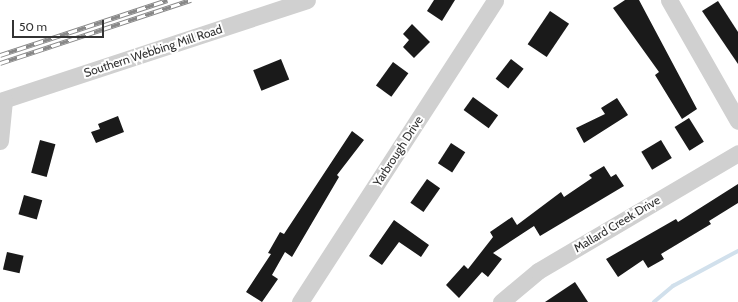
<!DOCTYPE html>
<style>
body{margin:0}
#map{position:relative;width:738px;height:302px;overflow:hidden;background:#fff;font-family:Cabin,sans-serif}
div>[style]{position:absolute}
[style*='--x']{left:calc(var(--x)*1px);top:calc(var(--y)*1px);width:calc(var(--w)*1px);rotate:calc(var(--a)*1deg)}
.stream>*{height:3.5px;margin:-1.75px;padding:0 1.75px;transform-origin:1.75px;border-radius:1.75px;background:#d1e0ec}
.building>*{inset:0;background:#1a1a1a;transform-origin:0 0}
.minor>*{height:17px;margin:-8.5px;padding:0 8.5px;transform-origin:8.5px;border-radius:8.5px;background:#d0d0d0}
.rail>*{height:4.5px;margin-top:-2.25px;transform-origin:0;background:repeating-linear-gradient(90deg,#fff 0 9px,#888 0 18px);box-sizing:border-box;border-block:1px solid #888}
span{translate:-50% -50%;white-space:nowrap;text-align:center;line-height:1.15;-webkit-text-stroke:4px #fff;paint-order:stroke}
.street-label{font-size:12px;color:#333}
.scale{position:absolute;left:12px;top:20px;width:92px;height:18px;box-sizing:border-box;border:2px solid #333;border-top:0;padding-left:5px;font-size:12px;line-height:14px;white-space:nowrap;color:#333;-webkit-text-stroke:3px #fff;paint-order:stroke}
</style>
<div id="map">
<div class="stream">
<div style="--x:654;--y:302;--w:25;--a:-40"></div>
<div style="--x:673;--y:286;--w:74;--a:-28.3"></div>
</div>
<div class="building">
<div style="clip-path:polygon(434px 0,455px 0,442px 21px,427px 11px)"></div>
<div style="clip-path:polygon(625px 0,639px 0,697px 109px,682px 119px,655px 75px,659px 72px,613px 8px)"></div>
<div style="clip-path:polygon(718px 1px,738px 32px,738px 64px,702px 11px)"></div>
<div style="left:550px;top:11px;width:23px;height:40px;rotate:34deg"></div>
<div style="clip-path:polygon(412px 24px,430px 42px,414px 58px,403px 47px,409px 40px,403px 34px)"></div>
<div style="left:281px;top:59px;width:22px;height:30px;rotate:68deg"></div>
<div style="left:511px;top:59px;width:16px;height:25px;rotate:38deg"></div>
<div style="left:393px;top:62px;width:19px;height:29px;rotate:36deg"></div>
<div style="left:473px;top:97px;width:31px;height:16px;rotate:36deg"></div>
<div style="clip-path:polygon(617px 98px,628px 115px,584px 143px,576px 128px,605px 114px,601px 108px)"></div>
<div style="clip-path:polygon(118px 116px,124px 132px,96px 143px,91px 132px,100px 129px,98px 124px)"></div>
<div style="left:689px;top:118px;width:28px;height:17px;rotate:58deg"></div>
<div style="clip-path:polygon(352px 131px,364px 140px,337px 175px,339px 177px,292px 257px,285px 252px,272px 275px,278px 279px,262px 302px,246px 292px,271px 254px,268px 253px,280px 232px,284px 234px)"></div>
<div style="left:40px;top:140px;width:16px;height:34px;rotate:15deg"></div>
<div style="left:661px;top:140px;width:21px;height:23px;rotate:59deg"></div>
<div style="left:451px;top:143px;width:17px;height:24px;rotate:33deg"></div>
<div style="clip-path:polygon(604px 166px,611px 177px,616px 174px,624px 186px,540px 236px,534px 226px,493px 253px,502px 259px,488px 277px,482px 272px,459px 298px,446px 285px,464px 265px,468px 269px,493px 237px,490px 232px,512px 217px,517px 225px,561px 192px,564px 197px,592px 178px,589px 175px)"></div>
<div style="left:427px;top:179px;width:16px;height:29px;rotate:35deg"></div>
<div style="clip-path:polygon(738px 184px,738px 203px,709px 221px,711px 224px,661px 254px,664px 259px,648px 268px,643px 260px,618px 277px,606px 259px,676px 219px,678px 222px)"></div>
<div style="left:24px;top:195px;width:19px;height:20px;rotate:16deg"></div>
<div style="clip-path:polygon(394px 220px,429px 245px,421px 257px,399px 242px,382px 265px,369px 256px)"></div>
<div style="left:7px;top:252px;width:17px;height:18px;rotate:13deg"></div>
<div style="clip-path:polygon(575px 282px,588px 302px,545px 302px)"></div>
</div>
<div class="minor">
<div style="--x:669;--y:0;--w:139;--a:60.3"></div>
<div style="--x:0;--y:101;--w:323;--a:-18.2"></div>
<div style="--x:0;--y:141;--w:41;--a:-84.4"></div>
<div style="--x:300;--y:302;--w:359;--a:-57.1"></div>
<div style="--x:501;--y:302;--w:48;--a:-40"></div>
<div style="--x:538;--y:271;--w:232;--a:-30.5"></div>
</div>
<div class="rail">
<div style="--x:0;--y:55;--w:176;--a:-18.2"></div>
<div style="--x:0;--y:63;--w:201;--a:-18.3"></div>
</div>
<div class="street-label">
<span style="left:153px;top:51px;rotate:-18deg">Southern Webbing Mill Road</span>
<span style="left:398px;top:151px;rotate:-57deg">Yarbrough Drive</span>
<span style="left:617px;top:224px;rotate:-31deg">Mallard Creek Drive</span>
</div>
<div class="scale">50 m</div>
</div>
